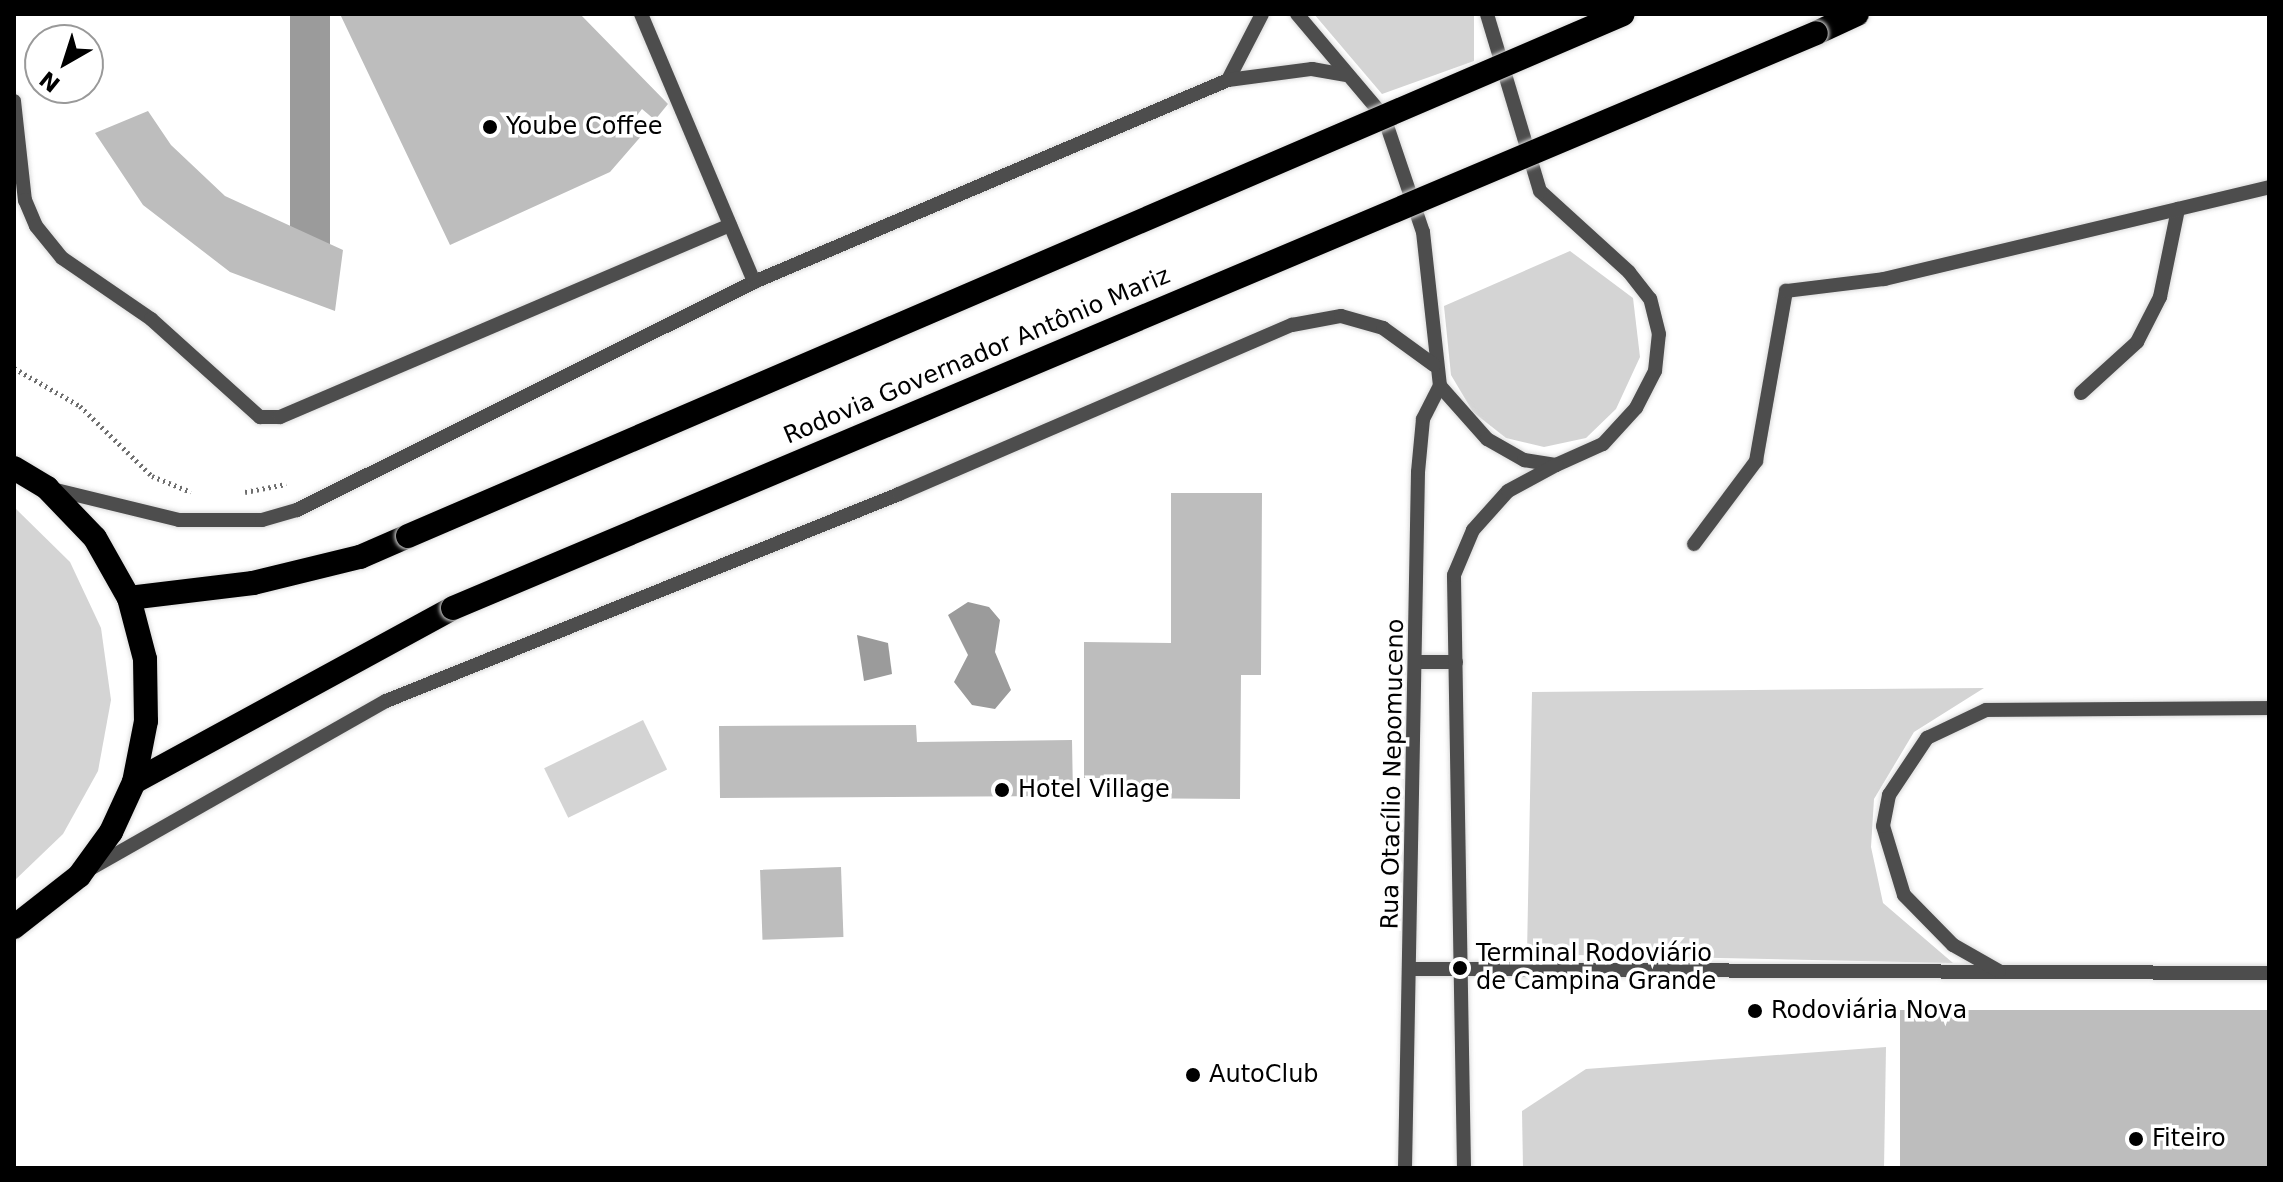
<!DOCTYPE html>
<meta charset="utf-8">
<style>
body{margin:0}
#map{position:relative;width:2283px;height:1182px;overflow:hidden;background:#fff;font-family:"DejaVu Sans",sans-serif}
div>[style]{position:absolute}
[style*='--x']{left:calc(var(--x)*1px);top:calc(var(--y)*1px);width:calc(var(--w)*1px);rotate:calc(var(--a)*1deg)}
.green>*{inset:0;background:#d4d4d4;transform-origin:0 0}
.water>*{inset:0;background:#9b9b9b;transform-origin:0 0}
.building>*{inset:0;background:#bdbdbd;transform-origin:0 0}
.path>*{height:5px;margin-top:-2.5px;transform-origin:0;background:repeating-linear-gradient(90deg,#6f6f6f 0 2px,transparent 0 6px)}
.roads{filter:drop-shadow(0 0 2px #dbdbdb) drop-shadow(0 0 2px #dbdbdb)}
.minor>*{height:14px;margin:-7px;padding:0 7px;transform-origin:7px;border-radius:7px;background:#4d4d4d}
.highway>*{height:24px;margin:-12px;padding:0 12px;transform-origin:12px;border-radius:12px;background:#000}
.bridges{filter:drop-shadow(0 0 2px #dbdbdb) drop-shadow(0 0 2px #dbdbdb)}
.highway-bridge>*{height:24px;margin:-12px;padding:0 12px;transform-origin:12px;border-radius:12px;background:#000}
.dots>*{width:22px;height:22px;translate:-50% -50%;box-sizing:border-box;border:4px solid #fff;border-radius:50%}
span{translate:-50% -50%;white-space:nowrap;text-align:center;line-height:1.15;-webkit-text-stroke:7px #fff;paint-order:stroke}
.poi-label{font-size:24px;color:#000}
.left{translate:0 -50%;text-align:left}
.street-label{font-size:24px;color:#000}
.frame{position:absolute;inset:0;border:16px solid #000;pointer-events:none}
.north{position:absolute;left:24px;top:24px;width:80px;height:80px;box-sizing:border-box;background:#fff;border:2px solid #999;border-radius:50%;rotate:219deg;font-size:22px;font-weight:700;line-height:32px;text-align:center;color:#000}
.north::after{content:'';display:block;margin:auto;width:28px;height:36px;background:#000;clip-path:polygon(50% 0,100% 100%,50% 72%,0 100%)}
</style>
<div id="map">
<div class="green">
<div style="clip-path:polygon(1314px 14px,1474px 14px,1474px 61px,1382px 94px)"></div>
<div style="clip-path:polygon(1570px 251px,1633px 298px,1640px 357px,1616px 409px,1586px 438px,1544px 447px,1506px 438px,1473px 412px,1451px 375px,1444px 306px)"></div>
<div style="clip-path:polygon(14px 507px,70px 562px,101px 628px,111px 700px,98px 771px,63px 834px,14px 881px)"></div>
<div style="clip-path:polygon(1984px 688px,1914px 732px,1874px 799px,1871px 847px,1883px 903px,1953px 963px,1527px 954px,1532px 692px)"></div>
<div style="left:643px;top:720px;width:55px;height:110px;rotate:64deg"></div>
<div style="clip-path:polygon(1886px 1047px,1884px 1168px,1523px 1168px,1522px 1111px,1586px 1069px)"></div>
</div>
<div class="water">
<div style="left:290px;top:14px;width:40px;height:275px"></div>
<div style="clip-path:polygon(968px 602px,989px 607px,1000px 620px,995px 652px,1011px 690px,995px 709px,972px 705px,954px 682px,968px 655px,948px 615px)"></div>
<div style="clip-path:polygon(857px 635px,888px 643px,892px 674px,864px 681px)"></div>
</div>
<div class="building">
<div style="clip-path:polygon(340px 14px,580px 14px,668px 104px,655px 120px,642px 109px,631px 123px,643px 134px,610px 172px,450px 245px)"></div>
<div style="clip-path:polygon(148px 111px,171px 145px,225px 196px,343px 250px,335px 311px,230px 272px,143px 205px,95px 133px)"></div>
<div style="clip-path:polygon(1171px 493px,1262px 493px,1261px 675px,1241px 675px,1240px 799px,1107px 798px,1107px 778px,1084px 778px,1084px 642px,1171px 643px)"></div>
<div style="clip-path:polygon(916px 725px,917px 742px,1072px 740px,1073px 796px,720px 798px,719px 726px)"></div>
<div style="left:841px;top:867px;width:70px;height:81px;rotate:88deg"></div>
<div style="left:2269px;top:1010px;width:158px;height:369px;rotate:90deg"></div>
</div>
<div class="path">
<div style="--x:14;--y:368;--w:76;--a:29.9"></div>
<div style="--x:80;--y:406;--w:100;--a:44.2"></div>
<div style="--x:152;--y:476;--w:42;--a:22.3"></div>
<div style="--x:245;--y:492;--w:42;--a:-11"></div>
</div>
<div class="roads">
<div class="minor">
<div style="--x:641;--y:14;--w:291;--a:67.1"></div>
<div style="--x:1297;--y:14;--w:135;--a:49.8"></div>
<div style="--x:1384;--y:117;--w:121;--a:71.3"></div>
<div style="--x:1423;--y:232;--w:155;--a:83.7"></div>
<div style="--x:1440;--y:386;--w:71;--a:48.4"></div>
<div style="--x:1487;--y:439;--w:43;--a:29.6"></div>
<div style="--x:1524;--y:460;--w:32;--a:9"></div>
<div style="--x:1556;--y:465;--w:51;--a:-24.1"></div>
<div style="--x:1603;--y:444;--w:49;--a:-47.5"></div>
<div style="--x:1636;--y:408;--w:42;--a:-62.8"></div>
<div style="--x:1655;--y:371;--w:37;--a:-84"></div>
<div style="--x:1659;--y:334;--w:36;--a:-104"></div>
<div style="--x:1650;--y:299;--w:34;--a:-128"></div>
<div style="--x:1629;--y:272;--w:120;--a:-137.7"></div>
<div style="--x:1540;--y:191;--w:185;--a:-106.7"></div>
<div style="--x:1228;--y:80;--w:74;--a:-62.7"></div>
<div style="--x:14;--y:101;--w:100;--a:83.7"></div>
<div style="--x:25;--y:200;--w:28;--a:67"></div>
<div style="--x:36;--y:226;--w:41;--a:50.9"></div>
<div style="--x:62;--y:258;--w:108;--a:34.4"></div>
<div style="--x:151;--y:319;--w:147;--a:42"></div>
<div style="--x:260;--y:417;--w:20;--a:0"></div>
<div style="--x:280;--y:417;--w:489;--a:-23.1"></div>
<div style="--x:2081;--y:393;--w:76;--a:-42.3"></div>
<div style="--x:2137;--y:342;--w:51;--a:-62.9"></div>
<div style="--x:2160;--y:297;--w:90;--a:-78.4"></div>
<div style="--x:52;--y:489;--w:131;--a:13.7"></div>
<div style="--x:179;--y:520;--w:83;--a:0"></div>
<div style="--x:262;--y:520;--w:36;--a:-16"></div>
<div style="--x:297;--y:510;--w:511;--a:-26.51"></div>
<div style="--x:754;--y:282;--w:515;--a:-23.08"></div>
<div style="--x:1228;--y:80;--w:85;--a:-7.5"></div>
<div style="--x:1312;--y:69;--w:35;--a:10"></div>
<div style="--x:1694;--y:544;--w:104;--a:-53.2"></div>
<div style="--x:1756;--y:461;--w:173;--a:-80"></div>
<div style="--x:1786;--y:291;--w:99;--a:-7"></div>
<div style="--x:1884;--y:279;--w:396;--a:-13.4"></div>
<div style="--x:1417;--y:662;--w:39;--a:0"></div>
<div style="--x:90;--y:869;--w:340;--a:-29.6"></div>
<div style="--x:386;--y:701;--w:553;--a:-21.97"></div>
<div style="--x:899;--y:494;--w:428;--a:-23.3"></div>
<div style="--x:1292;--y:325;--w:50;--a:-10.4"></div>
<div style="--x:1341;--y:316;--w:44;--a:15.9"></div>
<div style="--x:1383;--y:328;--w:63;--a:36"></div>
<div style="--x:1410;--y:969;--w:859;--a:0.27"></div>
<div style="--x:1999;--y:971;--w:53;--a:-150.5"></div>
<div style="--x:1953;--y:945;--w:70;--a:-134.4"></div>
<div style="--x:1904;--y:895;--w:72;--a:-106.9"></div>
<div style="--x:1883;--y:826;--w:32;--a:-79"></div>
<div style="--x:1889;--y:795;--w:69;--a:-56.3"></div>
<div style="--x:1927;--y:738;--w:65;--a:-25.4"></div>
<div style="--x:1986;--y:710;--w:283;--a:-0.4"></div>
<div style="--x:1405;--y:1168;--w:696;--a:-88.93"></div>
<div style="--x:1418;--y:472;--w:53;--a:-84.6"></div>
<div style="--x:1423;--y:419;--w:37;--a:-63"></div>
<div style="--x:1464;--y:1168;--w:593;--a:-90.97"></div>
<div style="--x:1454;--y:575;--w:49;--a:-67.1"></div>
<div style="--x:1473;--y:530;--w:52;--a:-48.1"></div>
<div style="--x:1508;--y:491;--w:55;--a:-28.4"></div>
</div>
<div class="highway">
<div style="--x:1816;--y:33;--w:45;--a:-24.9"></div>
<div style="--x:14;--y:468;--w:39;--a:31"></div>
<div style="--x:47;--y:488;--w:69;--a:46.2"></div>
<div style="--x:95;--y:538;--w:69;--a:60.5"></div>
<div style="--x:129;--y:598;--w:63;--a:75.3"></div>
<div style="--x:145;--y:659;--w:62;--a:89.1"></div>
<div style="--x:146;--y:721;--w:62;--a:101.1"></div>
<div style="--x:134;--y:782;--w:55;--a:114.7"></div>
<div style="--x:111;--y:832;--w:54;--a:126"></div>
<div style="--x:79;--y:876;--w:83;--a:141.9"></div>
<div style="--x:129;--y:598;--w:125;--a:-6.9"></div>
<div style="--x:253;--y:583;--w:110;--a:-13.7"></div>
<div style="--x:360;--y:557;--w:52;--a:-23.6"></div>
<div style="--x:134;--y:782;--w:363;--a:-28.6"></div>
</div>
</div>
<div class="bridges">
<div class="highway-bridge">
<div style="--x:408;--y:536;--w:1322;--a:-23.25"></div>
<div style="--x:453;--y:608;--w:1479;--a:-22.87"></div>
</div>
</div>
<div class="dots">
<div style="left:490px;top:127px;background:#000"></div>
<div style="left:1002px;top:790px;background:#000"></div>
<div style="left:1460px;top:968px;background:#000"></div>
<div style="left:1755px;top:1011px;background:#000"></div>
<div style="left:1193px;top:1075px;background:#000"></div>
<div style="left:2136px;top:1139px;background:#000"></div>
</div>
<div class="poi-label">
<span class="left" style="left:506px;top:127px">Yoube Coffee</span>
<span class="left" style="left:1018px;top:790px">Hotel Village</span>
<span class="left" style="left:1476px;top:968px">Terminal Rodoviário<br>de Campina Grande</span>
<span class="left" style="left:1771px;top:1011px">Rodoviária Nova</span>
<span class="left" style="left:1209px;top:1075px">AutoClub</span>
<span class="left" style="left:2152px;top:1139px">Fiteiro</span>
</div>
<div class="street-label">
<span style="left:977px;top:356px;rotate:-23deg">Rodovia Governador Antônio Mariz</span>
<span style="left:1393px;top:774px;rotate:-89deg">Rua Otacílio Nepomuceno</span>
</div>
<div class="frame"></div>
<div class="north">N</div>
</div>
